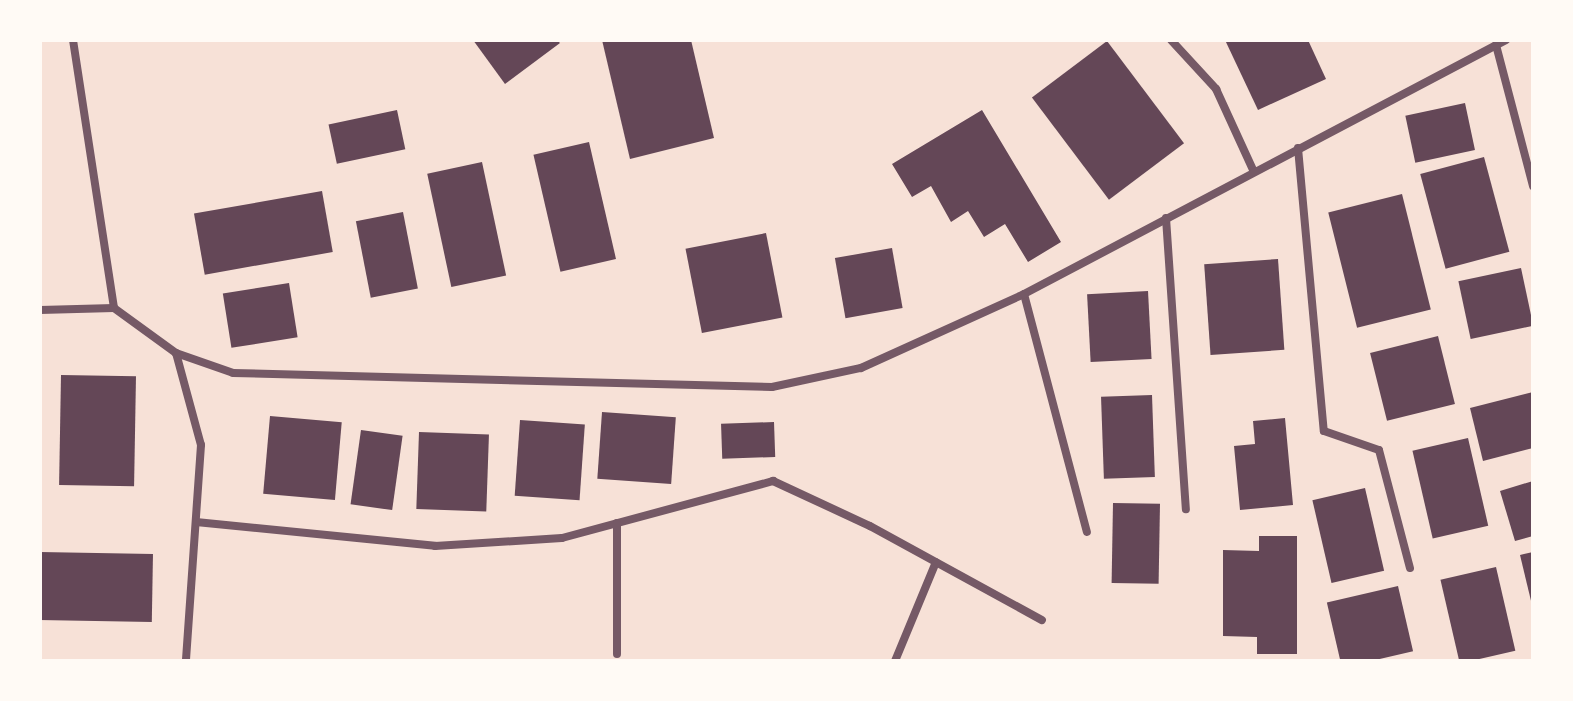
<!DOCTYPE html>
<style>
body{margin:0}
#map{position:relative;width:1573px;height:701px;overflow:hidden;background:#f7e1d7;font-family:"Archivo Narrow",sans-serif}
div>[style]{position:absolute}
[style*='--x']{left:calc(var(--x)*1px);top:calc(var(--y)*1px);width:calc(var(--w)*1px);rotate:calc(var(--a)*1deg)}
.building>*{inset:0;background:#644757;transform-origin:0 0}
.minor>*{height:8px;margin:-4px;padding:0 4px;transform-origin:4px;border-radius:4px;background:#755966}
span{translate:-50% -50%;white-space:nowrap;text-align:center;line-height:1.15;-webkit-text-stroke:8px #fffaf5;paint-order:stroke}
.frame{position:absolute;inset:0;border:42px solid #fffaf5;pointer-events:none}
</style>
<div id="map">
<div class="building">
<div style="clip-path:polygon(473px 40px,557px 40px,560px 43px,505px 84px)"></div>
<div style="clip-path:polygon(602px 40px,691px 40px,714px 138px,630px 159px)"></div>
<div style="clip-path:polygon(1225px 40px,1308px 40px,1326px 79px,1258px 110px)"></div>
<div style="left:1107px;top:41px;width:128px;height:94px;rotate:53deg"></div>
<div style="left:1465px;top:103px;width:48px;height:61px;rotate:78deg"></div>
<div style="left:397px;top:110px;width:40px;height:70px;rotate:78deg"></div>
<div style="clip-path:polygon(982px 110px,1061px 242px,1028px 262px,1005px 224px,984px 237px,968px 211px,951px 222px,931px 186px,912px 197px,892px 164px)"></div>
<div style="left:589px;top:142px;width:120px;height:57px;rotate:77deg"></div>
<div style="left:1484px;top:157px;width:98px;height:66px;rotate:75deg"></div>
<div style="left:482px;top:162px;width:116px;height:56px;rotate:78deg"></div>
<div style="left:322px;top:191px;width:62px;height:130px;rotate:80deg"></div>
<div style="left:1402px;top:194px;width:119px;height:76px;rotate:76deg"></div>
<div style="left:403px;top:212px;width:78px;height:48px;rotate:79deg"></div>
<div style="left:766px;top:233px;width:86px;height:82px;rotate:79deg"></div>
<div style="left:892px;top:248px;width:61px;height:58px;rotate:80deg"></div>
<div style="left:1278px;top:259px;width:91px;height:74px;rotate:86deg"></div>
<div style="left:1521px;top:268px;width:59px;height:64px;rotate:78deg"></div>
<div style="left:289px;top:283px;width:55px;height:67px;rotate:81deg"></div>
<div style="left:1148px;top:291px;width:68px;height:61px;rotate:87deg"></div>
<div style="left:1438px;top:336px;width:70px;height:70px;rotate:76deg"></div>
<div style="left:61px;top:375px;width:75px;height:110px;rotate:1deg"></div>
<div style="clip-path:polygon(1533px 392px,1533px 448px,1483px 461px,1470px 408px)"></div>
<div style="left:1152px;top:395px;width:82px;height:51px;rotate:88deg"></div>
<div style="left:602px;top:412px;width:74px;height:67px;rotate:4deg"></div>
<div style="left:270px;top:416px;width:72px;height:78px;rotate:5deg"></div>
<div style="clip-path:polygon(1285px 418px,1293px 505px,1240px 510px,1234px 446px,1255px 444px,1253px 421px)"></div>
<div style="left:520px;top:420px;width:65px;height:76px;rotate:4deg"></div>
<div style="left:774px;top:422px;width:35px;height:53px;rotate:88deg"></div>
<div style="left:361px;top:430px;width:42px;height:75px;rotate:8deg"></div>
<div style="left:419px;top:432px;width:70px;height:77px;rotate:2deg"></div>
<div style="left:1468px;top:438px;width:90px;height:57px;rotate:77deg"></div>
<div style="clip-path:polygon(1533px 481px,1533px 536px,1515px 541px,1500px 491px)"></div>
<div style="left:1365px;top:488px;width:85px;height:54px;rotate:77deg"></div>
<div style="left:1113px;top:503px;width:47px;height:80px;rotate:1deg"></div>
<div style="clip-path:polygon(1259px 536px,1297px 536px,1297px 654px,1257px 654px,1257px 637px,1223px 636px,1223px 550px,1259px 551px)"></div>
<div style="left:40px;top:552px;width:113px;height:68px;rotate:1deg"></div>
<div style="clip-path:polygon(1533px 552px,1533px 605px,1532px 605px,1520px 555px)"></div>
<div style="left:1496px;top:567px;width:86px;height:57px;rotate:77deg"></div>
<div style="left:1398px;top:586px;width:67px;height:73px;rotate:77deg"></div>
</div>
<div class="minor">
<div style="--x:73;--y:40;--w:271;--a:81.3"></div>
<div style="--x:1171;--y:40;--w:67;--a:47.4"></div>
<div style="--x:1216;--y:89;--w:91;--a:65.4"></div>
<div style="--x:1496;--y:45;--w:146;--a:75.3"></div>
<div style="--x:1298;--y:148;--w:284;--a:84.8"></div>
<div style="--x:1324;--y:431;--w:58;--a:19.1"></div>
<div style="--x:1379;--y:450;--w:122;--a:75.3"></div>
<div style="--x:1166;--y:218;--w:292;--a:86.1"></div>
<div style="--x:1024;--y:294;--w:246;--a:75.2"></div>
<div style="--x:40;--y:310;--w:74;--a:-1.5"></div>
<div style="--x:114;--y:308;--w:77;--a:36"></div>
<div style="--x:176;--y:353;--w:60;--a:19.3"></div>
<div style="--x:233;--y:373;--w:539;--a:1.49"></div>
<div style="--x:772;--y:387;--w:91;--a:-12.1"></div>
<div style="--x:861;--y:368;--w:179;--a:-24.4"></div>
<div style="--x:1024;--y:294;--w:545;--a:-27.79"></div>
<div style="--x:176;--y:353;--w:95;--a:74.8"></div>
<div style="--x:201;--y:445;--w:217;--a:94"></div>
<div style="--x:196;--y:522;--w:240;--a:5.7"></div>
<div style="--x:435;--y:546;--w:127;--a:-3.6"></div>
<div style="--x:562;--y:538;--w:219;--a:-15.1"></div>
<div style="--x:773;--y:481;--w:107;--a:24.9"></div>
<div style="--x:870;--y:526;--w:196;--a:28.7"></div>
<div style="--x:617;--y:523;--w:131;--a:90"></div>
<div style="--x:895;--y:661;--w:107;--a:-67.5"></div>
</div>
<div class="frame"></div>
</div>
